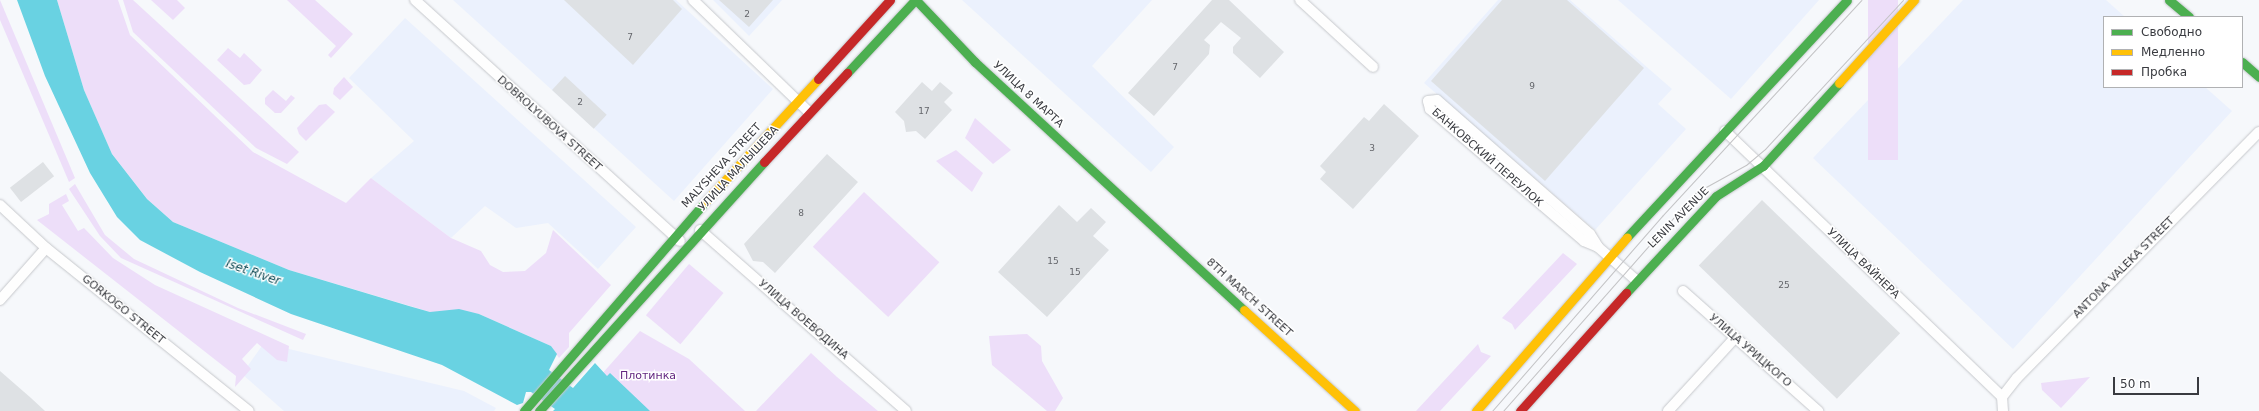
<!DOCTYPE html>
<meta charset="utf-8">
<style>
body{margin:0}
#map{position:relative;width:2259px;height:411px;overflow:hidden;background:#f6f8fb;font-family:"DejaVu Sans",sans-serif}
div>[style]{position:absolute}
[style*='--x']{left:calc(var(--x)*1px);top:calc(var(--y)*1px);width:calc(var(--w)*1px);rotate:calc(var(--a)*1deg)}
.built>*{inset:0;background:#ebf1fd}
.green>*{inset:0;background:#eddef9;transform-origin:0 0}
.water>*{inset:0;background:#69d2e2}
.building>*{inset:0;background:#dee1e4;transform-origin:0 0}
.roads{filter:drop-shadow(0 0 1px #c6c8cc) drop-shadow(0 0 1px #c6c8cc)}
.street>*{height:10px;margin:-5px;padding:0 5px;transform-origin:5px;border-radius:5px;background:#fefefe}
.fast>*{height:9px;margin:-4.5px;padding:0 4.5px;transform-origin:4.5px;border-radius:4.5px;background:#4caf50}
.slow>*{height:9px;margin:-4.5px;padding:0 4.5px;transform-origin:4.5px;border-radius:4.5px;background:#ffc107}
.jam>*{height:9px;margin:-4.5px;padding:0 4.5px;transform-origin:4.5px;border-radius:4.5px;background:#c62828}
.tram>*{height:1px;margin:-0.5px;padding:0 0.5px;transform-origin:0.5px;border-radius:0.5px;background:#c3c3c5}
span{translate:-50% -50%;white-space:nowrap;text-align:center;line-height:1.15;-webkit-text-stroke:3px #fff;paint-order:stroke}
.number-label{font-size:9px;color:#64666b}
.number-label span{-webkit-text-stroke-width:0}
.street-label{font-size:11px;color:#393b40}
.park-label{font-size:11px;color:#622580}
.water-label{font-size:12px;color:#0b4953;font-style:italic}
.legend{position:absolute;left:2103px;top:16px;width:140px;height:72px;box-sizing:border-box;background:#fff;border:1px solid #b0b1b3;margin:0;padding:5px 7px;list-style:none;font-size:12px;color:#393b40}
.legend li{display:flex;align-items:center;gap:8px;height:20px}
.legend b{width:20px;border:1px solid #b0b1b3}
.scale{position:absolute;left:2113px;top:377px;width:86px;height:18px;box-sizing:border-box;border:2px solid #393b40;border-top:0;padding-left:5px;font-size:12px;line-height:14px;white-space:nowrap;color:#393b40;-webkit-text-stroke:3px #fff;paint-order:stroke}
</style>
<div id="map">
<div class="built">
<div style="clip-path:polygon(453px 0,676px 0,773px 89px,674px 201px)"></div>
<div style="clip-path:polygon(713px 0,782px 0,749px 36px)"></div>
<div style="clip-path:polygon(962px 0,1152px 0,1092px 66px,1174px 147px,1151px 172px)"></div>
<div style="clip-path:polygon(1498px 0,1570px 0,1672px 89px,1658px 104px,1686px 129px,1595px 230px,1424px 83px)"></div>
<div style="clip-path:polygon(1618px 0,1819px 0,1731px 99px)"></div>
<div style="clip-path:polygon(1963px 0,2106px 0,2125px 17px,2104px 17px,2104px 87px,2205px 87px,2232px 111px,2013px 349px,1813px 158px)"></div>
<div style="clip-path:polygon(405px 18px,636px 227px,598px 269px,548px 223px,516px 228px,485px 206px,451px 238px,371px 178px,414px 141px,349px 78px)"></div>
<div style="clip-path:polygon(264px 343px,464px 391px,496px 408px,494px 411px,284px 411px,242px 374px)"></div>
</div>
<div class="green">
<div style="clip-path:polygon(0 0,75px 178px,69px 182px,0 20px)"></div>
<div style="clip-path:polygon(57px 0,118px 0,130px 35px,253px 152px,346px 203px,371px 178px,451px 238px,481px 251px,490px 265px,503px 272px,525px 271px,546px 253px,553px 230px,611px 285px,569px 333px,569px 347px,559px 358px,551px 346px,479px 314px,430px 312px,410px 306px,289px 270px,173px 222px,147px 199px,112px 154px,84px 90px)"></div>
<div style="clip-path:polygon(123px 0,133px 0,299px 152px,287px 164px,256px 148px,133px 32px)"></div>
<div style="clip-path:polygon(151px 0,177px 0,185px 8px,173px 20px)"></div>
<div style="clip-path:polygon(287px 0,315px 0,353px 34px,331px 58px,328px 55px,336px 46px)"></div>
<div style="left:1868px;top:0;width:30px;height:160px"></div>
<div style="clip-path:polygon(228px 48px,240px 58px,244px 53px,262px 70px,250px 84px,244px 85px,217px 60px)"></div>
<div style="clip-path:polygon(344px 77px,353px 87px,340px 100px,333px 94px,334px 88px)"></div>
<div style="clip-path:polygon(273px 90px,286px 101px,291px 95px,295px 98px,281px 113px,275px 113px,265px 104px,265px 98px)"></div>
<div style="clip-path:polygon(326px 104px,335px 112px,306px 141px,299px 134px,297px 128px,319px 105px)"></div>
<div style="clip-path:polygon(975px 118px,1011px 150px,993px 164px,965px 138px)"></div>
<div style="clip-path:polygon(956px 150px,983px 173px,972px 192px,936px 161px)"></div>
<div style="clip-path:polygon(75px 184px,105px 235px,134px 259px,238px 308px,306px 334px,303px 340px,121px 258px,100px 236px,69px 189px)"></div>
<div style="left:864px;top:192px;width:103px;height:75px;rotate:43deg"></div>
<div style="clip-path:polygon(66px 194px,69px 201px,62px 205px,78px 231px,84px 228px,113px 258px,155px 285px,289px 346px,287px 362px,277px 360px,257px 343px,242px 359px,251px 369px,235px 387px,236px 376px,37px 220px,49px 214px,49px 204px)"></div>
<div style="clip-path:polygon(1563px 253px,1577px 264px,1515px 330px,1512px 324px,1502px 318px)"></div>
<div style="left:689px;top:264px;width:45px;height:67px;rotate:40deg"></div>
<div style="clip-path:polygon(640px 331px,689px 359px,745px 411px,569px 411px)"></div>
<div style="clip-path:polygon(1027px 334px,1041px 346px,1042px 361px,1063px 398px,1055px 411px,1047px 411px,992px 365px,989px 336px)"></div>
<div style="clip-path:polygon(1478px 344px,1481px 352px,1491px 356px,1440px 411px,1416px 411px)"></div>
<div style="clip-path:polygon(811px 353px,837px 377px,878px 411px,756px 411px)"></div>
<div style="clip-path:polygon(2090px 377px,2061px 408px,2042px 390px,2041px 383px)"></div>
</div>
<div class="water">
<div style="clip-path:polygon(17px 0,57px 0,84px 90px,112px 154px,147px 199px,173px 222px,289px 270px,409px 306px,430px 312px,459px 309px,479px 314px,551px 346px,557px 354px,549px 370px,573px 388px,595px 363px,607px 376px,610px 373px,650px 411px,553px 411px,555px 409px,531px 392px,526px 392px,523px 403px,517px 405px,442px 365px,291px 314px,200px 272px,140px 240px,117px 217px,90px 173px,45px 76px)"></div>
</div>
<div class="building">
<div style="clip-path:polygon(564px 0,673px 0,682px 9px,633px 65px)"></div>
<div style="clip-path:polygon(719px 0,773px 0,749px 27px)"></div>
<div style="clip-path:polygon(1212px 0,1229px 0,1284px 52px,1260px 78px,1233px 53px,1233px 47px,1241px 38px,1221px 22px,1204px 40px,1210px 45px,1209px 54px,1154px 116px,1128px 93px)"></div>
<div style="clip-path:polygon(1502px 0,1567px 0,1644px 68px,1545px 181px,1431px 81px)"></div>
<div style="left:565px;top:76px;width:57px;height:19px;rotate:43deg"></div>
<div style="clip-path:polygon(922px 82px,932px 91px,940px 82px,953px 93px,944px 102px,952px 110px,925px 139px,916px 131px,906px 132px,904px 121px,895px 112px)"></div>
<div style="clip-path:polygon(1384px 104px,1419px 136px,1353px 209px,1320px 179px,1326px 172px,1320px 166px,1364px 117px,1369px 121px)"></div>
<div style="clip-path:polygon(827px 154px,858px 182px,775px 273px,763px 262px,753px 261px,744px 244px)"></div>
<div style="left:43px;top:162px;width:18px;height:42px;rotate:52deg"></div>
<div style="left:1762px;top:200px;width:192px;height:91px;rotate:44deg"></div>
<div style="clip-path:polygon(1059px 205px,1077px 222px,1091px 208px,1106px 222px,1093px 236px,1109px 250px,1047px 317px,998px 272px)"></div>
<div style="clip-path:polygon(0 371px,31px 398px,45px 411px,0 411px)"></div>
</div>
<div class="roads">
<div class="street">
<div style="--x:415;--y:0;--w:358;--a:42.3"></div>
<div style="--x:693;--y:0;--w:161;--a:44"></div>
<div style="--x:1300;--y:0;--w:99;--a:42.5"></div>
<div style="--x:1725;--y:131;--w:384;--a:43.8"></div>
<div style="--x:0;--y:205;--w:63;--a:43.1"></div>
<div style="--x:46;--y:248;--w:260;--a:38.8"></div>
<div style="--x:700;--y:230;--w:274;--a:41.3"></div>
<div style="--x:1598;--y:247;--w:15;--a:-157"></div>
<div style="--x:1584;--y:241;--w:203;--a:-139.4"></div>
<div style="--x:1430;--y:109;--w:8;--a:-104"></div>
<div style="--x:1428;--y:101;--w:9;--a:-6"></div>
<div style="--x:1437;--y:100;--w:203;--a:41.2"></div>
<div style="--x:1590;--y:234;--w:15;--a:58"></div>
<div style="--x:1598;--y:247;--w:50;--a:41"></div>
<div style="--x:1683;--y:291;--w:181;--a:41.6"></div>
<div style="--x:0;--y:300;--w:69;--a:-48.5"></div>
<div style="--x:1668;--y:411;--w:98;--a:-47.5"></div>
<div style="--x:2003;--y:411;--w:14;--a:-94"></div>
<div style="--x:2002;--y:397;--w:24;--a:-52"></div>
<div style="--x:2017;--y:378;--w:345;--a:-45.5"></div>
</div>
<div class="fast">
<div style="--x:916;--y:0;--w:86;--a:46.4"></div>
<div style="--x:975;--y:62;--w:366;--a:42.7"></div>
<div style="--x:2169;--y:0;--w:26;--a:40"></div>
<div style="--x:2242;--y:62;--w:23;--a:41"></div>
<div style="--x:847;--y:73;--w:100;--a:-47"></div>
<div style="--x:1627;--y:237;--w:323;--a:-47.1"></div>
<div style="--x:1626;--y:293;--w:132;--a:-47.1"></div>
<div style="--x:1716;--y:196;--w:56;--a:-32.6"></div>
<div style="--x:1763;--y:166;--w:113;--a:-47.5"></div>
<div style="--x:524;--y:411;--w:276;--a:-49.1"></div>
<div style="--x:539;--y:411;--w:336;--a:-47.9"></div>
</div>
<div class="slow">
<div style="--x:1839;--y:83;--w:112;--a:-47.9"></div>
<div style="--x:705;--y:202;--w:167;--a:-47.4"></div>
<div style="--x:1244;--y:310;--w:150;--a:42.3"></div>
<div style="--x:1476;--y:411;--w:230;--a:-49"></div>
</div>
<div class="jam">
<div style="--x:818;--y:79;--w:107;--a:-47.7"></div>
<div style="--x:764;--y:162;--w:122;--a:-47"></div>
<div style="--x:1520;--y:411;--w:159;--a:-48.1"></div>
</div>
</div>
<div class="tram">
<div style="--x:1492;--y:411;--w:259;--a:-48.9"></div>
<div style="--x:1662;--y:216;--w:294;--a:-47.3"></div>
<div style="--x:1503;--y:411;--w:290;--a:-48.6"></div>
<div style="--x:1695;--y:193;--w:58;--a:-28.8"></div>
<div style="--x:1746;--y:165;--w:25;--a:-40"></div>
<div style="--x:1765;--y:149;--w:203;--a:-47.2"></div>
</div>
<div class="number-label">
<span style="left:747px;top:14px">2</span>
<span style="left:630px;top:37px">7</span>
<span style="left:1175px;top:67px">7</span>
<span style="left:1532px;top:86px">9</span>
<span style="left:580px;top:102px">2</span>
<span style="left:924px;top:111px">17</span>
<span style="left:1372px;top:148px">3</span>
<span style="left:801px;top:213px">8</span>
<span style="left:1053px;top:261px">15</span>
<span style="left:1075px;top:272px">15</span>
<span style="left:1784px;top:285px">25</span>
</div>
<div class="street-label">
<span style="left:1028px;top:95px;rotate:43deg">УЛИЦА 8 МАРТА</span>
<span style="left:549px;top:124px;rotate:42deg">DOBROLYUBOVA STREET</span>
<span style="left:1487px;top:158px;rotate:41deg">БАНКОВСКИЙ ПЕРЕУЛОК</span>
<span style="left:722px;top:166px;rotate:-47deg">MALYSHEVA STREET</span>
<span style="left:739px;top:169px;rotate:-47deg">УЛИЦА МАЛЫШЕВА</span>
<span style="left:1679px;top:218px;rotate:-45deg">LENIN AVENUE</span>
<span style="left:1863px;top:264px;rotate:44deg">УЛИЦА ВАЙНЕРА</span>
<span style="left:2124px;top:268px;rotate:-45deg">ANTONA VALEKA STREET</span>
<span style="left:1249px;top:298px;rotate:42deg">8TH MARCH STREET</span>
<span style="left:123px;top:310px;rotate:39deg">GORKOGO STREET</span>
<span style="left:803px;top:320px;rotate:41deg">УЛИЦА ВОЕВОДИНА</span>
<span style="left:1750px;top:351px;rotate:41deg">УЛИЦА УРИЦКОГО</span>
</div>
<div class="park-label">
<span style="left:648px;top:376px">Плотинка</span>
</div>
<div class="water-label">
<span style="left:253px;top:273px;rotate:19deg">Iset River</span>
</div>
<ul class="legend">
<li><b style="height:5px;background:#4caf50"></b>Свободно</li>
<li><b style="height:5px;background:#ffc107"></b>Медленно</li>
<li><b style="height:5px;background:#c62828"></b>Пробка</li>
</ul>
<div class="scale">50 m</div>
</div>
